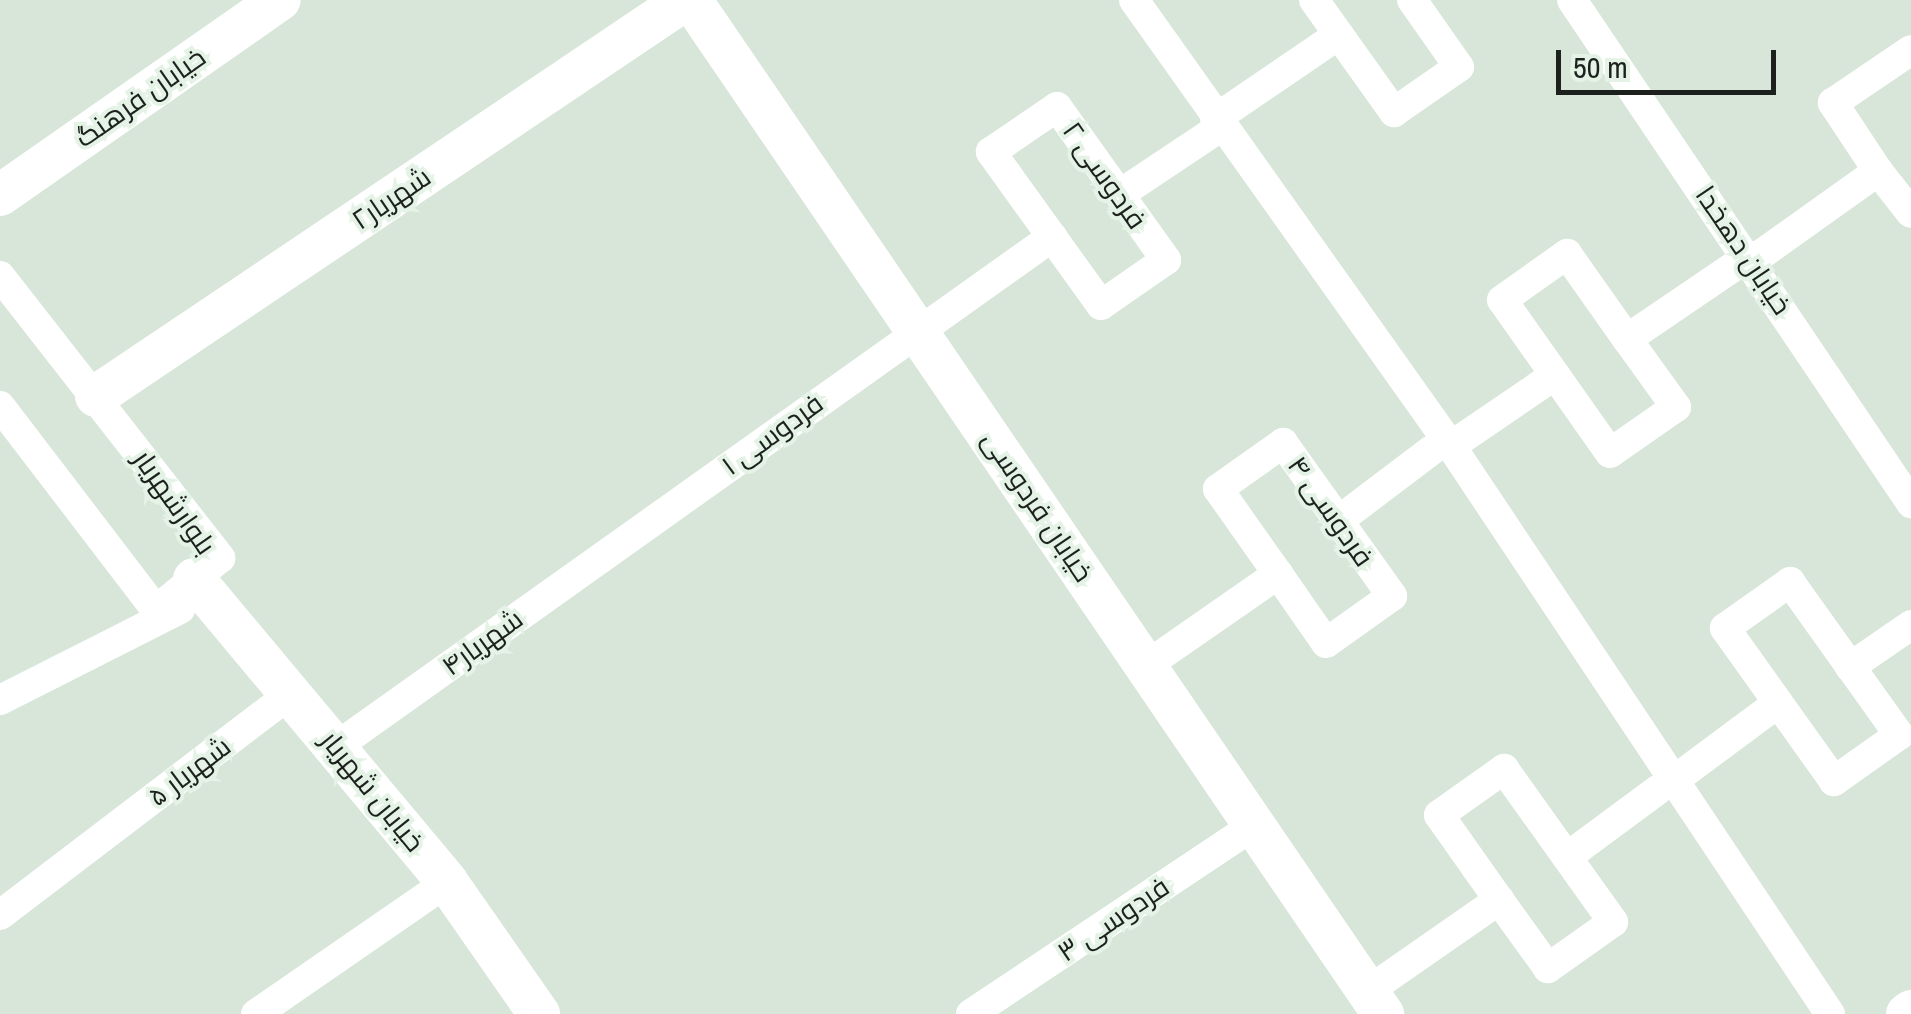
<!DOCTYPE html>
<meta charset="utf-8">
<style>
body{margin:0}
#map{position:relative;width:1911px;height:1014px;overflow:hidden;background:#d7e6d9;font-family:"Archivo Narrow",Cairo,sans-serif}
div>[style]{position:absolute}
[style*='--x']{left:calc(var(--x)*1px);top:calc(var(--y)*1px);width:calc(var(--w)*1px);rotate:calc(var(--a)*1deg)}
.street>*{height:30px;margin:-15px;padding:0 15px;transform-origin:15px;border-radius:15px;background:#fff}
.secondary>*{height:42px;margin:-21px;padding:0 21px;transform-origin:21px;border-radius:21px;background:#fff}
span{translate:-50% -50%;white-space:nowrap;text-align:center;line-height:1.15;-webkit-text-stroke:8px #e4f3e6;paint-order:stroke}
.street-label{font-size:28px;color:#1c211d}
.scale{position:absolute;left:1556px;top:50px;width:220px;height:45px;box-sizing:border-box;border:5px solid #1c211d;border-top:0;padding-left:12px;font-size:30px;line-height:35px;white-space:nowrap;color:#1c211d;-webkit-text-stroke:8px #e4f3e6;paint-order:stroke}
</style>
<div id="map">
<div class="street">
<div style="--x:1134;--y:0;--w:547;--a:54.6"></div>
<div style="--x:1451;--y:446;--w:683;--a:56.29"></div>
<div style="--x:1314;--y:0;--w:138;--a:54.5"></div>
<div style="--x:1394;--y:112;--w:79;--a:-34.7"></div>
<div style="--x:1459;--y:67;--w:82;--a:-125"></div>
<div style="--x:1572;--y:0;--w:607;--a:56.02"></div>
<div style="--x:1215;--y:119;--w:149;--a:-34.3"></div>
<div style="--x:1878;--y:171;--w:53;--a:51.8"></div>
<div style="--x:1120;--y:194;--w:112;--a:-33.7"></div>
<div style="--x:1752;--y:261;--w:155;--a:-35.5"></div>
<div style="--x:1878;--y:171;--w:82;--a:-123.5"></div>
<div style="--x:1833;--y:103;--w:94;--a:-34.2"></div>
<div style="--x:0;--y:276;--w:358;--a:52"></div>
<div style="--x:220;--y:558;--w:82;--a:140.9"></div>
<div style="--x:156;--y:610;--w:257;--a:-127.4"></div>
<div style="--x:1627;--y:339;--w:84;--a:54.2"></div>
<div style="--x:1676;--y:407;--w:80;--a:145.1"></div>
<div style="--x:1610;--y:453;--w:187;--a:-125.2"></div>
<div style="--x:1502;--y:300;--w:80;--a:-35.3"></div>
<div style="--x:1567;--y:254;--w:104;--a:54.8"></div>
<div style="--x:1627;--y:339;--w:148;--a:-34.2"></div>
<div style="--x:1451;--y:446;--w:126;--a:-34.3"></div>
<div style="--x:1338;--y:521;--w:118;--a:-37.1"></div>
<div style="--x:1790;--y:582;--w:188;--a:54.5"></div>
<div style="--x:1899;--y:735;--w:80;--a:144.7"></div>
<div style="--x:1834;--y:781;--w:188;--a:-125.5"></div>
<div style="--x:1725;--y:628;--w:80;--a:-35.3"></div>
<div style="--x:1147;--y:665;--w:160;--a:-34.8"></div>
<div style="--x:1278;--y:574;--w:104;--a:-125.2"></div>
<div style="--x:1218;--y:489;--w:80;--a:-35.3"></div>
<div style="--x:1283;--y:443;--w:188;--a:54.5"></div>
<div style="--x:1392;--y:596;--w:81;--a:144.5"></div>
<div style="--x:1326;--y:643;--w:84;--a:-124.8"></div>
<div style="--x:1850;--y:667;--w:74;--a:-34.5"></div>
<div style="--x:0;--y:700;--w:202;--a:-26.8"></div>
<div style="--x:337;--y:746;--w:878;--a:-35.45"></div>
<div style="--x:1052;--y:237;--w:105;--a:-125.7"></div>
<div style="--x:991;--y:152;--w:80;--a:-34.3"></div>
<div style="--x:1057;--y:107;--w:188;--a:54.5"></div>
<div style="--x:1166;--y:260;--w:79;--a:145.3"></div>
<div style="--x:1101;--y:305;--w:84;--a:-125.8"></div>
<div style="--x:1673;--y:781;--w:131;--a:-36.6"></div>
<div style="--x:1567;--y:857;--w:114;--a:-36.5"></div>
<div style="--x:0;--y:915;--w:368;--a:-37.3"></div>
<div style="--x:1368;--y:991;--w:160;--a:-34.8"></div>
<div style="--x:1499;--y:900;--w:104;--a:-125.2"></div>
<div style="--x:1439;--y:815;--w:80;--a:-35.3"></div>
<div style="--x:1504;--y:769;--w:188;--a:54.5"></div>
<div style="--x:1613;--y:922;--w:80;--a:144.7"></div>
<div style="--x:1548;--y:968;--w:84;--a:-125.8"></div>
<div style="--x:256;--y:1014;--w:232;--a:-34.6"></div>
<div style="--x:971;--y:1014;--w:343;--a:-33.7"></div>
</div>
<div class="secondary">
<div style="--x:691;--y:0;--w:1228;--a:55.69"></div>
<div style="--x:0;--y:195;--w:341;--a:-34.9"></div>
<div style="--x:96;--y:396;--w:710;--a:-33.91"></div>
<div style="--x:194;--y:579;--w:395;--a:50.1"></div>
<div style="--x:447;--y:882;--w:161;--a:55.1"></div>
<div style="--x:1907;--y:1014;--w:5;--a:-37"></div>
</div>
<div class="street-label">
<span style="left:140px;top:97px;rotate:-35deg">خیابان فرهنگ</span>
<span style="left:1105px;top:175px;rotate:55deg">فردوسی ۲</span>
<span style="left:391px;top:198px;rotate:-34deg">شهریار۲</span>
<span style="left:1744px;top:250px;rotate:56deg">خیابان دهخدا</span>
<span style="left:772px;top:434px;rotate:-36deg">فردوسی ۱</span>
<span style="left:175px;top:502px;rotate:55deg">بلوارشهریار</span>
<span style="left:1038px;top:506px;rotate:56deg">خیابان فردوسی</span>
<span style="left:1331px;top:511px;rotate:55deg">فردوسی ۴</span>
<span style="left:482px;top:642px;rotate:-36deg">شهریار۴</span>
<span style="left:189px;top:771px;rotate:-37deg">شهریار ۵</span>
<span style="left:373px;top:791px;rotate:51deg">خیابان شهریار</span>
<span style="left:1113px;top:919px;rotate:-34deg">فردوسی ۳</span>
</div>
<div class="scale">50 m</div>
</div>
